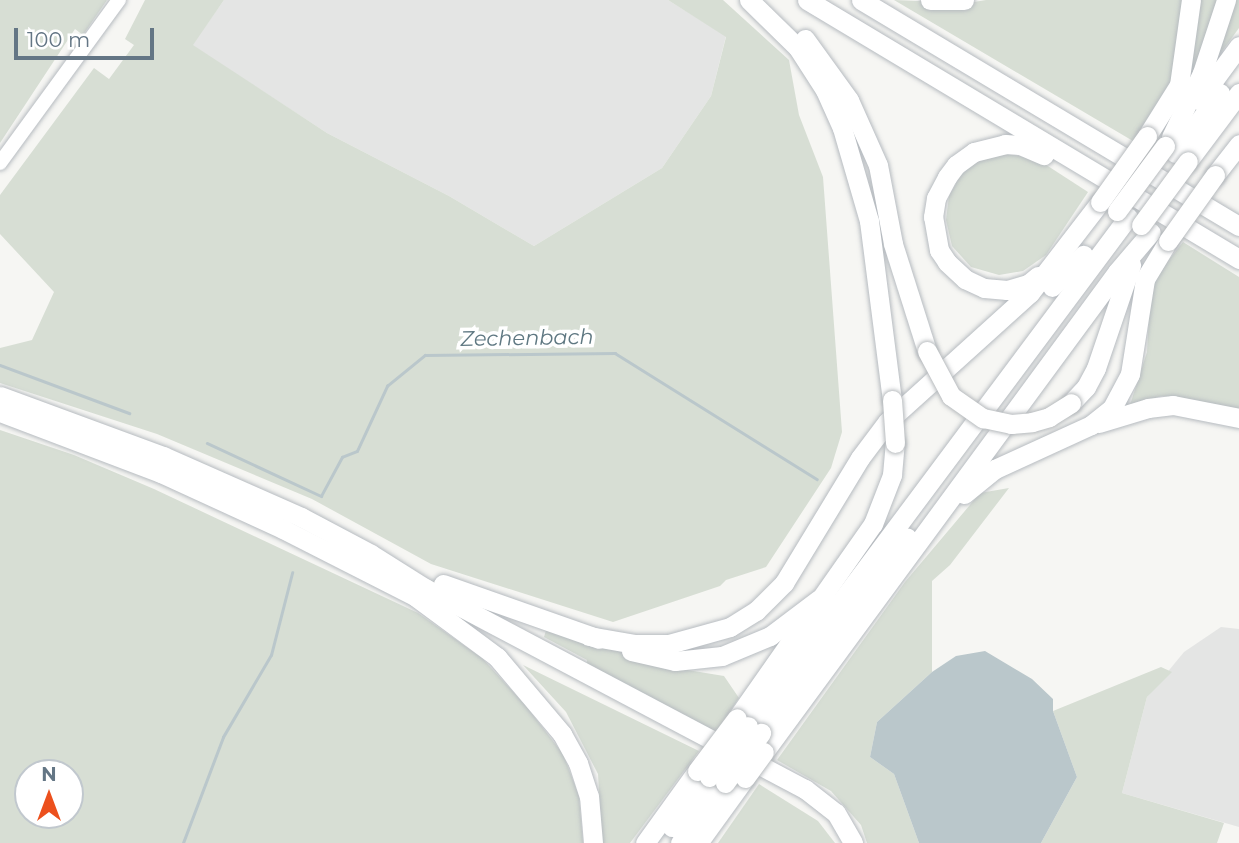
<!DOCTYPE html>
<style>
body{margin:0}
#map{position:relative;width:1239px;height:843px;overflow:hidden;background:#f6f6f3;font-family:Montserrat,sans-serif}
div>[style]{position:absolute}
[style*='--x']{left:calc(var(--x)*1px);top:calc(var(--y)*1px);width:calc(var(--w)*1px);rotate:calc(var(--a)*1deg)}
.built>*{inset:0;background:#e4e5e4}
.green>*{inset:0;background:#d7ded4}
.water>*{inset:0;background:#bac7cb}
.stream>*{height:2.5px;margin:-1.25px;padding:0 1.25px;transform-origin:1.25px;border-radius:1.25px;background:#bac7cb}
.roads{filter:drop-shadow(0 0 2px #b6bbc0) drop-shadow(0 0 2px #b6bbc0)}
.secondary>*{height:14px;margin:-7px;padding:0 7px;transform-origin:7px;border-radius:7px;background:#fff}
.highway>*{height:19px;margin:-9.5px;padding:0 9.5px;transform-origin:9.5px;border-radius:9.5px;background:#fff}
.bridges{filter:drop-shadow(0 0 2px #b6babd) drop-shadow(0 0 2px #b6babd)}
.highway-bridge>*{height:19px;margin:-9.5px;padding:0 9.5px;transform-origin:9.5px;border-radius:9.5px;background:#fff}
span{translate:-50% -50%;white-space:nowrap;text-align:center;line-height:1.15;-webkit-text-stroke:7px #fff;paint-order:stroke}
.water-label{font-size:21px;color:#5f7882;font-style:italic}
.north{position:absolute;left:14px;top:759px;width:70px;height:70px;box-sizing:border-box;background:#fff;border:2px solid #c1c8ce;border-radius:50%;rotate:0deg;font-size:19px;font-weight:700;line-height:28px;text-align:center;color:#647685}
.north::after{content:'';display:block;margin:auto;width:24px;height:32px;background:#ec501d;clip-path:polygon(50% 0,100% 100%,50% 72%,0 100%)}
.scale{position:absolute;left:14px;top:28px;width:140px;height:32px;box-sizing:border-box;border:4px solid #647685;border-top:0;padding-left:9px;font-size:21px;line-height:24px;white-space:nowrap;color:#647685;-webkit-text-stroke:5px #fff;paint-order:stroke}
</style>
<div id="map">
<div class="built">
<div style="clip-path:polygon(224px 0,668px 0,726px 36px,711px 96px,662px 168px,534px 246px,449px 196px,327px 133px,192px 45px)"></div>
<div style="clip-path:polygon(1221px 627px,1239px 629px,1239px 827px,1122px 793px,1147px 697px,1184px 652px)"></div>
</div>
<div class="green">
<div style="clip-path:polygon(0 0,107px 0,83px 35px,75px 29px,0 143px)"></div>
<div style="clip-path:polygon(145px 0,224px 0,193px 45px,327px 133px,449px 196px,534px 246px,662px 168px,711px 96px,726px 37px,668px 0,723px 0,789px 60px,799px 115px,823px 177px,842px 432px,831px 468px,766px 567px,726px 580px,720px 586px,613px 622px,431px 564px,312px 499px,157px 434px,0 383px,0 348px,32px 340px,54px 292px,0 234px,0 195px,94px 68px,109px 79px,134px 45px,125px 39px)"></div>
<div style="clip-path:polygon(894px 0,968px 3px,986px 0,1184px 0,1176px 73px,1133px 141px)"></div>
<div style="clip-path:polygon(1197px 0,1220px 0,1192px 87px,1163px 134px,1158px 131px)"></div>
<div style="clip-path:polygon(1230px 0,1239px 0,1239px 28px,1212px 65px)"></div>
<div style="clip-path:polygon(1008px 154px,1037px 159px,1088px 192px,1046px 255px,1023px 271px,999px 275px,971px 267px,952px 246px,946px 220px,949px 196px,963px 171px,983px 158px)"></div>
<div style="clip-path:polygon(1183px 242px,1239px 277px,1239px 411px,1195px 400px,1162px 396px,1130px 405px,1147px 352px,1150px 298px,1157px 275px)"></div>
<div style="clip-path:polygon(evenodd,0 430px,74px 455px,154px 489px,418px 613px,482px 658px,526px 706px,563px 754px,579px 796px,583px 843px,0 843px,0 430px,28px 773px,70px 773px,70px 815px,28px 815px,28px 773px)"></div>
<div style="clip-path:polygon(1009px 488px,950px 565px,932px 581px,932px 672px,877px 722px,870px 757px,894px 774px,919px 843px,867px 843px,861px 825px,831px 791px,777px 760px,905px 582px,980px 493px)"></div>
<div style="clip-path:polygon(547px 627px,663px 666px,724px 676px,739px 698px,715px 733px,587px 665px,587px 660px,544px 637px)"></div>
<div style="clip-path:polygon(523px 665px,699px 751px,630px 843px,602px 843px,598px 774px,566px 712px)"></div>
<div style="clip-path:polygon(1161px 667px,1172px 672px,1147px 697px,1122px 793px,1224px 823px,1217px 843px,1041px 843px,1077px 777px,1053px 711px)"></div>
<div style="clip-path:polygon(759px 784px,818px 821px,835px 843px,718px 843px)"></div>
</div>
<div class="water">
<div style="clip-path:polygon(985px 651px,1032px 679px,1053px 699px,1053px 711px,1077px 777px,1041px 843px,919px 843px,894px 774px,870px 757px,877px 722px,932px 672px,956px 656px)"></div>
</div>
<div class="stream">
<div style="--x:0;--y:365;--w:138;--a:20.4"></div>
<div style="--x:207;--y:443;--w:126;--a:24.9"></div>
<div style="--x:321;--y:496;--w:44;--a:-61.7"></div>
<div style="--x:342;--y:457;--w:16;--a:-22"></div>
<div style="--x:357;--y:451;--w:72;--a:-65.2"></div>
<div style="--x:387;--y:386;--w:49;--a:-39.2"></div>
<div style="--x:425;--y:355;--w:190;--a:-0.6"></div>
<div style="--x:615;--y:353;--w:238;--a:32"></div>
<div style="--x:183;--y:843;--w:113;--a:-69.3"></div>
<div style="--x:223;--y:737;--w:95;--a:-59.7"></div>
<div style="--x:271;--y:655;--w:85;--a:-75.6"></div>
</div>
<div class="roads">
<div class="secondary">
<div style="--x:0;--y:163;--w:202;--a:-53.9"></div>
</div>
<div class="highway">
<div style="--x:749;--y:0;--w:69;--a:44.4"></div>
<div style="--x:798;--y:48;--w:50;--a:57.3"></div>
<div style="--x:825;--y:90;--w:42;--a:65.9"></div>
<div style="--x:842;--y:128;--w:97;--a:73.8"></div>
<div style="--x:869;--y:221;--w:180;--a:82.7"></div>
<div style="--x:807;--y:0;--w:504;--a:30.94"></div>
<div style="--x:861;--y:0;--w:440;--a:30.9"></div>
<div style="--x:930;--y:0;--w:34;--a:0"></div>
<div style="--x:805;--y:39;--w:75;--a:54.2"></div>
<div style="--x:849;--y:100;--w:71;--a:66"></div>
<div style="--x:878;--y:165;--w:80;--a:79.2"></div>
<div style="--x:893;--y:244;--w:112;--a:72.4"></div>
<div style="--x:1199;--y:100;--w:67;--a:-53.5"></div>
<div style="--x:1147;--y:136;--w:60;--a:-57.9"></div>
<div style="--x:1179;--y:85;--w:86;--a:-82"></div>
<div style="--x:1171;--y:137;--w:71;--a:-64.2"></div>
<div style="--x:1202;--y:73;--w:77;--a:-71.8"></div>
<div style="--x:1175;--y:153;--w:75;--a:-53.1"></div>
<div style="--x:1188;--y:161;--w:85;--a:-53.1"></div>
<div style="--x:1215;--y:175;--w:39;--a:-52"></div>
<div style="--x:1038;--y:276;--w:13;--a:141"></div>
<div style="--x:1028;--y:284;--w:22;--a:164"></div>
<div style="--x:1007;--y:290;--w:23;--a:-175"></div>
<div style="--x:984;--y:288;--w:21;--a:-155"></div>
<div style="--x:965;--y:279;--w:25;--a:-137"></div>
<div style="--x:947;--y:262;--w:14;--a:-124"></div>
<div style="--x:939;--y:250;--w:34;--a:-100"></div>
<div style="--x:933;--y:217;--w:19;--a:-81"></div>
<div style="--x:936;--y:198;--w:24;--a:-62"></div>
<div style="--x:947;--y:177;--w:15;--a:-53"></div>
<div style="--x:956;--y:165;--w:22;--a:-36"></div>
<div style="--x:974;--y:152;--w:32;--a:-14"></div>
<div style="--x:1005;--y:144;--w:15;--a:4"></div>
<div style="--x:1020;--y:145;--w:26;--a:23"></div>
<div style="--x:1052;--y:287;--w:45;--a:-45.9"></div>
<div style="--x:0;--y:396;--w:174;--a:20.2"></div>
<div style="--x:163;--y:456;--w:151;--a:23.8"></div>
<div style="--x:301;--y:517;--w:79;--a:27.9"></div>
<div style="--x:371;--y:554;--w:64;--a:32.2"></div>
<div style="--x:425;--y:588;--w:430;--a:27.9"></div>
<div style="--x:805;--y:789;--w:39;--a:38"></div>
<div style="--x:836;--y:813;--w:34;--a:60"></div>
<div style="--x:1071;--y:403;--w:22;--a:-47"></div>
<div style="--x:1086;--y:387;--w:21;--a:-62"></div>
<div style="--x:1096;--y:368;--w:109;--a:-71.2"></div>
<div style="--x:0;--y:412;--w:172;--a:20.8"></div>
<div style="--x:161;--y:473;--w:134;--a:24.7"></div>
<div style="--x:283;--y:529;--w:163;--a:27"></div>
<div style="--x:1099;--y:423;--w:51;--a:-17"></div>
<div style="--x:1148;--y:408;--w:25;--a:-7"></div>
<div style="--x:1173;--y:405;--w:67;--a:11.1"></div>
<div style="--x:964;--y:494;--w:40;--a:-39"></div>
<div style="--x:995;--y:469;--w:106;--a:-24.6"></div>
<div style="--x:1091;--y:425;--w:27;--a:-39"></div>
<div style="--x:1112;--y:408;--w:38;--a:-62"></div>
<div style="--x:1130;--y:374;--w:96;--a:-81"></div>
<div style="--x:1145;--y:279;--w:44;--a:-58.8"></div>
<div style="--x:443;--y:584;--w:165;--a:19.4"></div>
<div style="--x:416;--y:597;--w:101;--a:36.5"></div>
<div style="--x:497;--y:657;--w:101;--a:49.8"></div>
<div style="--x:562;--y:734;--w:33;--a:61"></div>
<div style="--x:578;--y:763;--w:35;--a:72"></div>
<div style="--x:589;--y:796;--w:47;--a:85.1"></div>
<div style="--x:589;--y:636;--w:47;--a:9.9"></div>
<div style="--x:635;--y:644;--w:34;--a:0"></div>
<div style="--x:669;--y:644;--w:63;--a:-15.6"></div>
<div style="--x:730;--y:627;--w:31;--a:-32"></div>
<div style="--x:756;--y:611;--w:40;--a:-45"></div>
<div style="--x:784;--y:583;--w:146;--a:-58.7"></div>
<div style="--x:860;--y:458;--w:45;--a:-53.1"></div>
<div style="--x:887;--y:422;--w:193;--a:-42.1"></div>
<div style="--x:1030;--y:293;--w:115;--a:-52.4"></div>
<div style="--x:631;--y:651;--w:45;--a:12.8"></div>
<div style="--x:675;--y:661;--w:47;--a:-6.1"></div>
<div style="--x:722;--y:656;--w:52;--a:-22.6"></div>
<div style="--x:770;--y:636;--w:61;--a:-37.1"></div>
<div style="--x:737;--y:718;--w:237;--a:-55"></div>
<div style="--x:873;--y:524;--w:53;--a:-68.8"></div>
<div style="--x:892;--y:475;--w:32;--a:-85"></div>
<div style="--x:748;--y:726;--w:635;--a:-53.26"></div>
<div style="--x:761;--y:733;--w:244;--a:-53.2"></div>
<div style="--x:764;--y:752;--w:596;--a:-53.67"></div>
<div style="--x:1117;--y:272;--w:52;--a:-49.6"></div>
<div style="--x:672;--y:827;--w:62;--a:-53.5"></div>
<div style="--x:645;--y:843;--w:89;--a:-54.2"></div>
<div style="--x:680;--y:843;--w:72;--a:-53.4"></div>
<div style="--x:698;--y:843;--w:80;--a:-54.1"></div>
</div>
</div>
<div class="bridges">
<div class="highway-bridge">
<div style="--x:1100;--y:202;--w:81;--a:-54.5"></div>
<div style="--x:1117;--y:211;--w:81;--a:-53.6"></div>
<div style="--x:1141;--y:225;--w:79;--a:-53.7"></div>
<div style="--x:1168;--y:241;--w:81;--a:-54.5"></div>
<div style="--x:927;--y:351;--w:51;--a:61.9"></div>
<div style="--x:951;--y:396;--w:39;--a:35"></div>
<div style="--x:983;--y:418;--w:29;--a:12"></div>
<div style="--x:1011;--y:424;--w:21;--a:-5"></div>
<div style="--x:1032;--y:422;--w:18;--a:-16"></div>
<div style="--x:1049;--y:417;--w:26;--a:-32"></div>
<div style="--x:892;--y:400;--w:43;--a:86"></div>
<div style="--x:697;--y:771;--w:66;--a:-53"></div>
<div style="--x:709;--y:777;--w:64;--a:-52.6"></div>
<div style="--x:745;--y:778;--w:32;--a:-54"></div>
<div style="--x:725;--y:783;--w:62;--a:-54.2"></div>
</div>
</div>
<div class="water-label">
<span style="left:527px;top:338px;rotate:-1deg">Zechenbach</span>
</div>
<div class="north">N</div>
<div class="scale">100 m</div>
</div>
